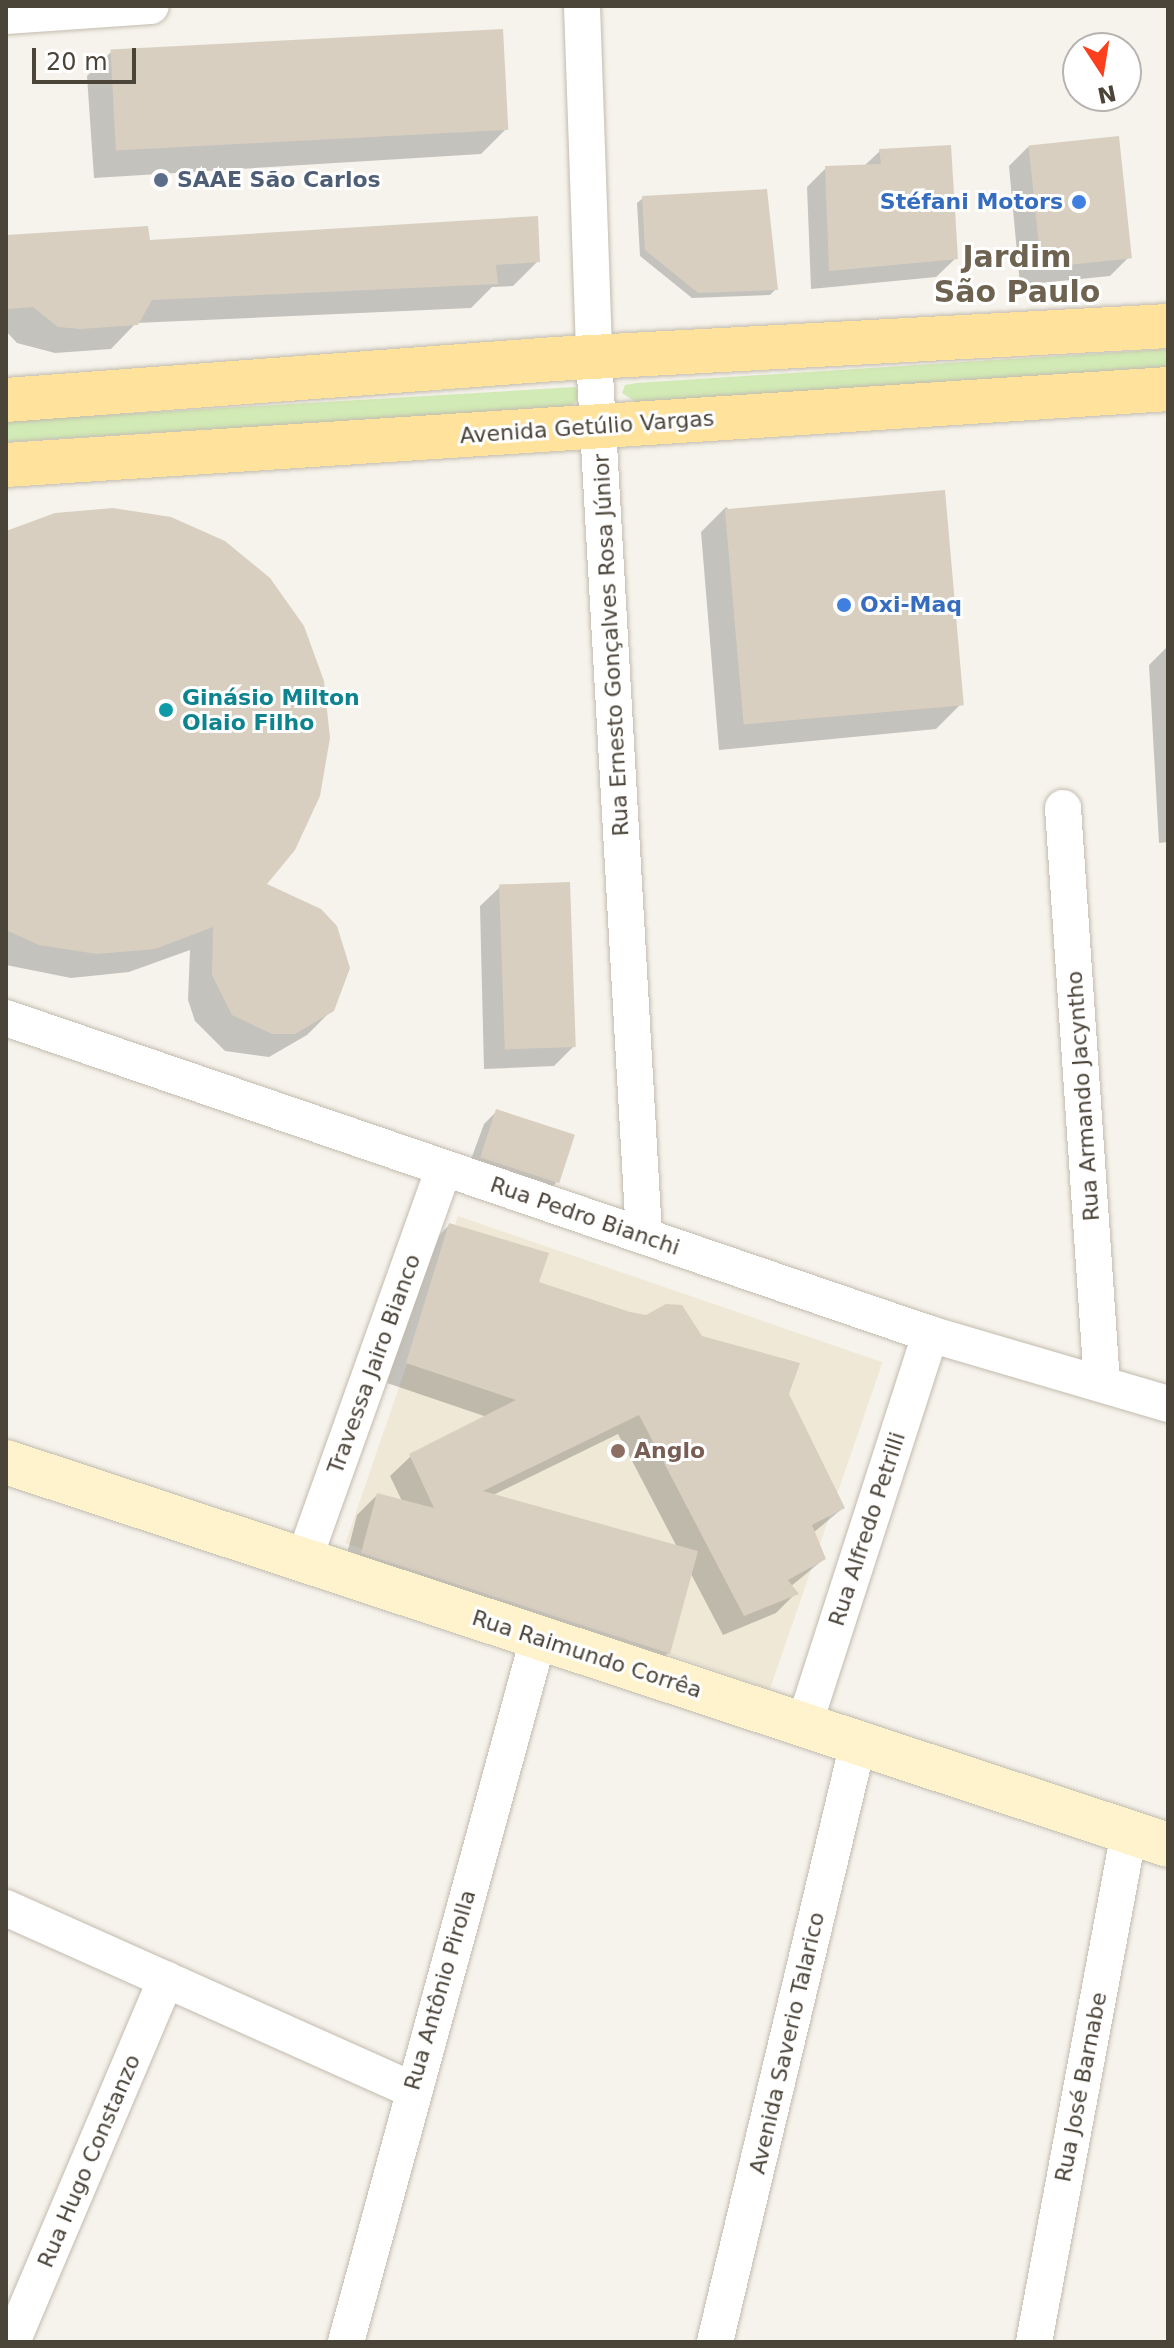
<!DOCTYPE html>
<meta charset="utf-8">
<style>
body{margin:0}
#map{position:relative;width:1174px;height:2348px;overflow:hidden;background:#f6f3ec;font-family:"DejaVu Sans",sans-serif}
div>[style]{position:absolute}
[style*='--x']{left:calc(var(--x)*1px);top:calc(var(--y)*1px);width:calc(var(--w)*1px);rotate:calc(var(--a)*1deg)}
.education>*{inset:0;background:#efe8d6;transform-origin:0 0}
.green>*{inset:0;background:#d2eab5}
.shadow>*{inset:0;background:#0003}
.building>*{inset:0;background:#d8cfc1;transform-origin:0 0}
.roads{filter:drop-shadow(0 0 2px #c2bbae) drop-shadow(0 0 2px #c2bbae)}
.minor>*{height:36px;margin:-18px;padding:0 18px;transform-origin:18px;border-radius:18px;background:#fff}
.secondary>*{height:44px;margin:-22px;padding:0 22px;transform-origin:22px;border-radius:22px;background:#fff3cd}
.primary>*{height:44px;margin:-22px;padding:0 22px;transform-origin:22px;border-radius:22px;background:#ffe39c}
.dots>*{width:22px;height:22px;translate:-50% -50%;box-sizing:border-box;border:4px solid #fff;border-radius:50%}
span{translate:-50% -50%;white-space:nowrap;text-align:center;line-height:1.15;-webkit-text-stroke:6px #fff;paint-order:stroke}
.service-label{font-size:22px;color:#4e5e75;font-weight:700}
.left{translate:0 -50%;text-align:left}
.shop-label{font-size:22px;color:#366cbe;font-weight:700}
.right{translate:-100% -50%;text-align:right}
.street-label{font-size:22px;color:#4b4439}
.culture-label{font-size:22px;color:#0d838f;font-weight:700}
.education-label{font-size:22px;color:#785e54;font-weight:700}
.district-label{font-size:30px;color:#6e6250;font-weight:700}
.frame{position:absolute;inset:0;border:8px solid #4b4439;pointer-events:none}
.north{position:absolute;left:1062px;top:32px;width:80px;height:80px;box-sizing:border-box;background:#fff;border:2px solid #b7b4b0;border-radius:50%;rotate:168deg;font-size:22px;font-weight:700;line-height:32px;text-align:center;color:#4b4439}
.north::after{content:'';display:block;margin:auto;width:28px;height:36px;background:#fc3f1d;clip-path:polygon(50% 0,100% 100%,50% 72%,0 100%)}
.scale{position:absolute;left:32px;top:48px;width:104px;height:36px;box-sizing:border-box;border:4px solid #4b4439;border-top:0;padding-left:10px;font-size:24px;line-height:28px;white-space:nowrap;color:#4b4439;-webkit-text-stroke:6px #fff;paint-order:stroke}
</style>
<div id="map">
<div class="education">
<div style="left:458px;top:1216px;width:449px;height:346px;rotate:19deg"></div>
</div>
<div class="green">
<div style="clip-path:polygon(1168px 349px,1168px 370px,639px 404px,622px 393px,625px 385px,636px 383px)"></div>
<div style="clip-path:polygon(575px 387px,583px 396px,570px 407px,6px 442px,6px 421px)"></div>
</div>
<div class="shadow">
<div style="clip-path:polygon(112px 51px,506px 129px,481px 154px,94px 178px,87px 76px)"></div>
<div style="clip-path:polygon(1028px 147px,1129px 257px,1110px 276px,1020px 285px,1009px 166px)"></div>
<div style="clip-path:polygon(880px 151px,956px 258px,936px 277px,811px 289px,807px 187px,826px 168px,864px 166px)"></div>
<div style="clip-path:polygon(643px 198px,776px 289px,770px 295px,692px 298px,640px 256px,637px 203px)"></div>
<div style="clip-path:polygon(6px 237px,148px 242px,538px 261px,513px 286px,492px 287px,471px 308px,136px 323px,111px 349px,55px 353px,17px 343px,6px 331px)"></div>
<div style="clip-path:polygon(726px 507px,961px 704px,936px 729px,719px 750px,701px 532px)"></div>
<div style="clip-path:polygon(6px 533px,264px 885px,332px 1010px,307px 1035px,269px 1057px,225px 1051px,195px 1021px,188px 1000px,190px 950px,129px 972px,71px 978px,6px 965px)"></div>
<div style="clip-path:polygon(1168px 646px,1168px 842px,1159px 843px,1149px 665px)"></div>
<div style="clip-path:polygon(500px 887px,573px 1047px,554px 1066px,484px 1069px,480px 906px)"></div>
<div style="clip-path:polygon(497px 1111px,556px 1183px,543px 1196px,467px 1170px,484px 1124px)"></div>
<div style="clip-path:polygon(evenodd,449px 1225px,537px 1283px,701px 1337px,787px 1394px,843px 1508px,813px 1533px,824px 1559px,790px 1587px,796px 1593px,776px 1613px,723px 1635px,690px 1572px,668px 1653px,648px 1673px,342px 1573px,357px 1515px,377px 1495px,402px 1501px,390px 1476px,411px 1456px,487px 1417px,387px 1383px,429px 1246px,449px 1225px,618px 1434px,677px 1547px,491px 1496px,618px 1434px)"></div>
</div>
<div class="building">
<div style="left:503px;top:29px;width:101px;height:393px;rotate:87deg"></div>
<div style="left:1119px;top:136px;width:123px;height:91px;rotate:84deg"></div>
<div style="clip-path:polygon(951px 145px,958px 259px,829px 271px,825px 166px,881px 164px,879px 149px)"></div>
<div style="clip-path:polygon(767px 189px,778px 290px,698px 293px,645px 250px,642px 196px)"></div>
<div style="clip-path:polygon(538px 216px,540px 262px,496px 265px,498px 284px,152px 300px,138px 325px,80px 329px,58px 327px,33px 307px,6px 309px,6px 235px,148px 226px,150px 240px)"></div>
<div style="left:945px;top:490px;width:216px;height:221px;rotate:85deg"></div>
<div style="clip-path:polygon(113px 508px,171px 517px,225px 541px,270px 578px,304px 626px,324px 681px,330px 738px,320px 796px,295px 850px,267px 884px,321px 909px,337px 926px,350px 968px,334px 1011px,295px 1034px,272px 1034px,232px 1015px,212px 975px,213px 927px,155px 949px,97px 954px,39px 945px,6px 930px,6px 531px,55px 513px)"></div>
<div style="left:570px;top:882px;width:165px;height:71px;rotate:88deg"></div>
<div style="left:496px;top:1109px;width:83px;height:51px;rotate:18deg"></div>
<div style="clip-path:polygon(449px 1223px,549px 1253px,539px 1282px,630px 1312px,646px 1315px,666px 1304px,682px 1305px,702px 1336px,800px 1363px,789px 1394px,845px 1508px,812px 1525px,826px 1559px,788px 1580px,799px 1594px,744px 1616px,639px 1415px,483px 1491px,698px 1551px,670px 1654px,361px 1553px,377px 1493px,434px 1508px,409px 1454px,516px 1400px,406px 1363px)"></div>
</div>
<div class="roads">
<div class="minor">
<div style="--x:582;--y:6;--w:351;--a:88"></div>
<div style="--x:594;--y:357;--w:880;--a:86.74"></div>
<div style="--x:6;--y:16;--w:145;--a:-3.9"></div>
<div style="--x:1063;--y:808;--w:576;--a:86.12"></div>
<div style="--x:6;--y:1018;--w:977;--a:18.88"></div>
<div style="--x:930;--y:1334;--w:248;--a:16.4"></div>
<div style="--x:304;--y:1559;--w:414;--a:-70.3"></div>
<div style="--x:804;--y:1725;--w:411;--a:-72.1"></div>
<div style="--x:6;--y:1908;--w:445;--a:24.1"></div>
<div style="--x:12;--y:2342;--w:394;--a:-67"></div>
<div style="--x:346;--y:2342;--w:729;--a:-74.72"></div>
<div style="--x:715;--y:2342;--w:616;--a:-76.57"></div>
<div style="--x:1034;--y:2342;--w:519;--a:-79.45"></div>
</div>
<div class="secondary">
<div style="--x:6;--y:1462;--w:1223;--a:18.24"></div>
</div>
<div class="primary">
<div style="--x:6;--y:400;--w:551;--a:-4.27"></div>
<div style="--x:555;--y:359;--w:614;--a:-3.08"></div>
<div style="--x:6;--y:465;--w:1164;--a:-3.74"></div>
</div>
</div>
<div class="dots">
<div style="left:161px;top:180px;background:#5c6f8a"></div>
<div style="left:1079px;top:202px;background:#3f7fe0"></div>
<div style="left:844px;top:605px;background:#3f7fe0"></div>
<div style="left:166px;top:710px;background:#0f9aa8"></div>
<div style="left:618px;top:1451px;background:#8d6e63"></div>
</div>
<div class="service-label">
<span class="left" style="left:177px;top:180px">SAAE São Carlos</span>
</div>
<div class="shop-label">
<span class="right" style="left:1063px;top:202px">Stéfani Motors</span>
<span class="left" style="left:860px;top:605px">Oxi-Maq</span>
</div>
<div class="street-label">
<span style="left:587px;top:427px;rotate:-4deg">Avenida Getúlio Vargas</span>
<span style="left:611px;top:645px;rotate:-93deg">Rua Ernesto Gonçalves Rosa Júnior</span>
<span style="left:1083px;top:1096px;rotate:-94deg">Rua Armando Jacyntho</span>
<span style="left:585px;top:1216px;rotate:19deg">Rua Pedro Bianchi</span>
<span style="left:374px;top:1364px;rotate:-70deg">Travessa Jairo Bianco</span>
<span style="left:867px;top:1529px;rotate:-72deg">Rua Alfredo Petrilli</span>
<span style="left:587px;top:1654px;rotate:18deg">Rua Raimundo Corrêa</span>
<span style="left:440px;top:1990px;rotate:-74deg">Rua Antônio Pirolla</span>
<span style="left:787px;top:2043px;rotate:-77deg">Avenida Saverio Talarico</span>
<span style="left:1081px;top:2087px;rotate:-79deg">Rua José Barnabe</span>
<span style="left:89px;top:2161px;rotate:-67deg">Rua Hugo Constanzo</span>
</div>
<div class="culture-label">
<span class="left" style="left:182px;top:710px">Ginásio Milton<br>Olaio Filho</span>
</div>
<div class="education-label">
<span class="left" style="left:634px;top:1451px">Anglo</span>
</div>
<div class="district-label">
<span style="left:1017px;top:274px">Jardim<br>São Paulo</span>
</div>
<div class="frame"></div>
<div class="north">N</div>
<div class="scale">20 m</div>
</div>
